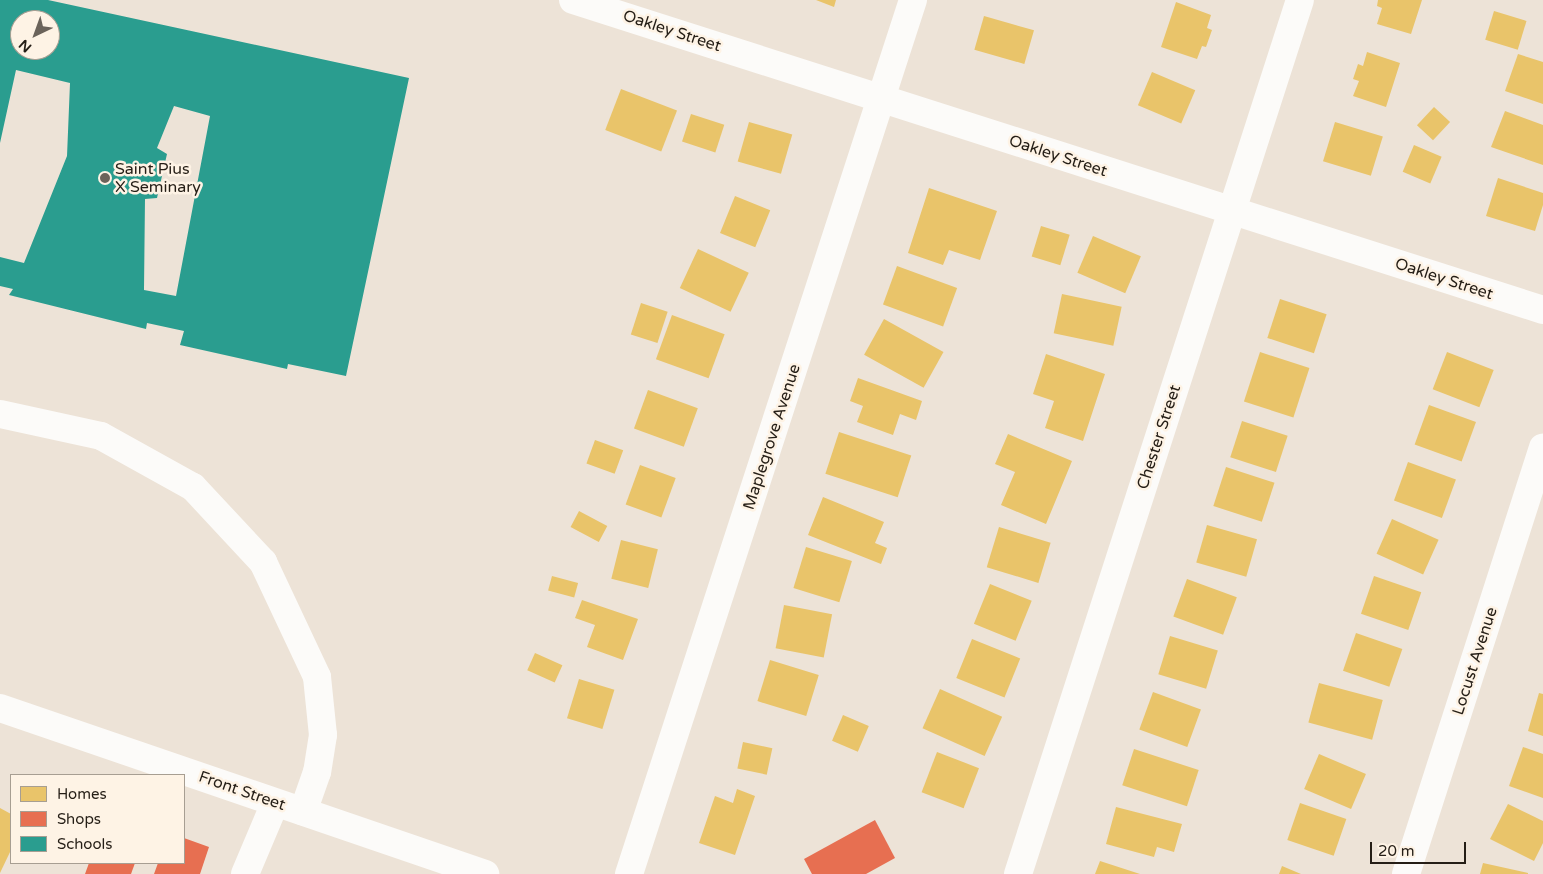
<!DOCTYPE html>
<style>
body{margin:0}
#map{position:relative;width:1543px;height:874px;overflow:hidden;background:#ede3d7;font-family:"Varela Round",sans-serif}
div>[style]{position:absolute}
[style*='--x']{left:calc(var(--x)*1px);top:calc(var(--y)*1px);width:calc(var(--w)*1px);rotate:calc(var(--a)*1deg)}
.homes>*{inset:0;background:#e9c46a;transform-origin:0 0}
.shops>*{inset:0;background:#e76f51}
.schools>*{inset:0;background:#2a9d8f}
.minor>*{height:28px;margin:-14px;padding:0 14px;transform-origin:14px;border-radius:14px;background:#fcfbf9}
.major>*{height:28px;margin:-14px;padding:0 14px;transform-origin:14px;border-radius:14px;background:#fcfbf9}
.dots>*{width:14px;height:14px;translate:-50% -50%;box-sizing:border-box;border:2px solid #fef3e5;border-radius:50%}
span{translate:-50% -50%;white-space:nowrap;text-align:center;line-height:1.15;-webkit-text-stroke:5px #fef3e5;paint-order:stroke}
.street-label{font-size:16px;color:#251e16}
.poi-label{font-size:16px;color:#251e16}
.left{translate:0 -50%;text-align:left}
.legend{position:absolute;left:10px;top:774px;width:175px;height:90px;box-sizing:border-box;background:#fef3e5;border:1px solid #a79e92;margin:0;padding:6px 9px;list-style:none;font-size:15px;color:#251e16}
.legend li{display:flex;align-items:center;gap:10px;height:25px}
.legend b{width:25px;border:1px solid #a79e92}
.north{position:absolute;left:10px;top:10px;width:50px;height:50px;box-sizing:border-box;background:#fef3e5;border:1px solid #a79e92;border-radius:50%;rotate:222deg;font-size:14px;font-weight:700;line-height:20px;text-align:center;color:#251e16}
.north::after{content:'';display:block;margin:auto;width:18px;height:22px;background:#6b635a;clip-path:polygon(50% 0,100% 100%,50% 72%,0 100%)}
.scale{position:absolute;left:1370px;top:842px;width:96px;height:22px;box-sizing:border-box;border:2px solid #251e16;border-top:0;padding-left:6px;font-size:15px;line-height:18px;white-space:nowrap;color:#251e16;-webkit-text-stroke:4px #fef3e5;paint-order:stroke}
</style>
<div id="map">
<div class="homes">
<div style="clip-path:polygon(816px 0,836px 0,834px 7px)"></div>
<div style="clip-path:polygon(1378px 0,1422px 0,1411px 34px,1377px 24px,1382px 8px,1377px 6px)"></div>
<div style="clip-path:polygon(1176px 2px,1211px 15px,1207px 28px,1212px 30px,1206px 47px,1202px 46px,1197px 59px,1161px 47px)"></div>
<div style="left:1494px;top:11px;width:34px;height:30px;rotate:17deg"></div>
<div style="left:984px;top:16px;width:52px;height:35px;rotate:16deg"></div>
<div style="clip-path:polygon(1367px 52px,1400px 63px,1386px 107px,1353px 96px,1359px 81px,1353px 79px,1358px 64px,1363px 66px)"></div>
<div style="clip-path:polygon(1518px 54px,1543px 62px,1543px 104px,1505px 91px)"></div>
<div style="left:1152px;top:72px;width:47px;height:36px;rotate:23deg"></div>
<div style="left:621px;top:89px;width:60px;height:44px;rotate:21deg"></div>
<div style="left:1434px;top:107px;width:22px;height:25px;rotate:43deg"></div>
<div style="clip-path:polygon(1505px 111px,1543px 125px,1543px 165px,1491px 147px)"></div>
<div style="left:691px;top:114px;width:35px;height:29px;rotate:18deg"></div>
<div style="left:749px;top:122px;width:45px;height:41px;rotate:16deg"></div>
<div style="left:1335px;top:122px;width:50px;height:41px;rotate:17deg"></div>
<div style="left:1414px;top:145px;width:30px;height:29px;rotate:23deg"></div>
<div style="clip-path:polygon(1498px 178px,1543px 193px,1543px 205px,1535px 231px,1486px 216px)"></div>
<div style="clip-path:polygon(929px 188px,997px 211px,980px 260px,949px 250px,943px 265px,908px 253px)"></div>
<div style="left:735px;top:196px;width:38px;height:40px;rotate:22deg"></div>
<div style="left:1041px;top:226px;width:30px;height:32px;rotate:17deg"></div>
<div style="left:1093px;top:236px;width:52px;height:40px;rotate:23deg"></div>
<div style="left:698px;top:249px;width:56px;height:43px;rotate:25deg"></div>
<div style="left:897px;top:266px;width:64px;height:41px;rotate:20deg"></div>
<div style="left:1062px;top:294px;width:61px;height:40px;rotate:12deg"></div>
<div style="left:1280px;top:299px;width:49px;height:41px;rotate:18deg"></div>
<div style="left:641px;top:303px;width:28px;height:33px;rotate:18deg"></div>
<div style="left:672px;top:315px;width:56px;height:47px;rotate:20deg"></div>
<div style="left:884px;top:319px;width:68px;height:41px;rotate:29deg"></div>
<div style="left:1260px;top:352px;width:52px;height:52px;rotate:18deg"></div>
<div style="left:1447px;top:352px;width:50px;height:40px;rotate:21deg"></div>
<div style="clip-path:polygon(1046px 354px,1105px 374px,1083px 441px,1045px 428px,1054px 401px,1033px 394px)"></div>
<div style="clip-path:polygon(858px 378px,922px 401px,916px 420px,900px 414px,893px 435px,857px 422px,863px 406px,850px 401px)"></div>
<div style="left:648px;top:390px;width:53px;height:41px;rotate:20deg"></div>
<div style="left:1429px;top:405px;width:50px;height:42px;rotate:20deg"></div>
<div style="left:1242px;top:421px;width:48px;height:38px;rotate:18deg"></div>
<div style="left:839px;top:432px;width:76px;height:44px;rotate:18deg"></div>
<div style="clip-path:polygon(1008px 434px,1072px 461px,1046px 524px,1001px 505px,1015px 472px,995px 464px)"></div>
<div style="left:595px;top:440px;width:30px;height:25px;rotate:20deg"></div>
<div style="left:1408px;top:462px;width:51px;height:41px;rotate:20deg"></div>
<div style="left:640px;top:465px;width:38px;height:42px;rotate:20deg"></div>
<div style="left:1226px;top:467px;width:51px;height:41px;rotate:18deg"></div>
<div style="clip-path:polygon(823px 497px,884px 522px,875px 543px,887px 548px,881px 564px,808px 535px)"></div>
<div style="left:579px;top:511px;width:32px;height:18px;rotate:28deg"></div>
<div style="left:1392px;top:519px;width:51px;height:38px;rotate:24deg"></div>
<div style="left:1207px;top:525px;width:52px;height:39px;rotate:16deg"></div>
<div style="left:999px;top:527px;width:54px;height:42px;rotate:17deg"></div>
<div style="left:621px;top:540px;width:38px;height:40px;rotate:14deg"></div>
<div style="left:806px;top:547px;width:48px;height:43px;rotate:17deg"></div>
<div style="left:552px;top:576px;width:27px;height:15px;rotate:15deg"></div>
<div style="left:1374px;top:576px;width:50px;height:40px;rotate:19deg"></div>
<div style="left:1187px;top:579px;width:53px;height:40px;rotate:20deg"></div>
<div style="left:990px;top:584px;width:45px;height:43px;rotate:22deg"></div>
<div style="clip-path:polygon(582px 600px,638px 619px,623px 660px,587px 647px,595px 625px,575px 618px)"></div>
<div style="left:784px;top:605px;width:49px;height:44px;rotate:11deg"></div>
<div style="left:1356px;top:633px;width:49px;height:40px;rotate:19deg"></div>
<div style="left:1170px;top:636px;width:50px;height:40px;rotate:17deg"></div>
<div style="left:972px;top:639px;width:52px;height:42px;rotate:22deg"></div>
<div style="left:535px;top:653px;width:30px;height:19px;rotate:24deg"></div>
<div style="left:770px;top:660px;width:51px;height:43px;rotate:17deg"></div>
<div style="left:579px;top:679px;width:37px;height:41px;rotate:17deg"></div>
<div style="left:1319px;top:683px;width:66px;height:41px;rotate:15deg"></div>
<div style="left:940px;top:689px;width:68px;height:43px;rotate:24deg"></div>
<div style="left:1153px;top:692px;width:51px;height:40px;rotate:20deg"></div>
<div style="clip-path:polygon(1539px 693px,1543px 694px,1543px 736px,1528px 731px)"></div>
<div style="left:843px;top:715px;width:28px;height:28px;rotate:23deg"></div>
<div style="left:743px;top:742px;width:30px;height:27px;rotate:12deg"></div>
<div style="clip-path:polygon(1523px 747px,1543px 754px,1543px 798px,1509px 786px)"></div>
<div style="left:1134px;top:749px;width:68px;height:38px;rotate:18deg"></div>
<div style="left:937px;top:752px;width:45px;height:43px;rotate:21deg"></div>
<div style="left:1319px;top:754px;width:51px;height:38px;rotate:23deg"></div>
<div style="clip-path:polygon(737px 789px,755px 796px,735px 855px,699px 843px,715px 796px,733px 803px)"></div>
<div style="left:1300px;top:803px;width:49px;height:39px;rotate:19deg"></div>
<div style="clip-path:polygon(1508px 804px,1543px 821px,1543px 843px,1534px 861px,1490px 839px)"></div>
<div style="clip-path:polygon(1116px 807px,1182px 824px,1174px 852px,1157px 847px,1154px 857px,1106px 844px)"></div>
<div style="clip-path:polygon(0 808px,11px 814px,11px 850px,0 873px)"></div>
<div style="clip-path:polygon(1100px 861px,1140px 874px,1095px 874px)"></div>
<div style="clip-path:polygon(1483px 863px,1528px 873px,1528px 874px,1480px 874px)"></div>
<div style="clip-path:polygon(1282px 866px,1301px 874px,1279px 874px)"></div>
</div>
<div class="shops">
<div style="clip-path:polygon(875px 820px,895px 858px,866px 874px,812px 874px,804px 859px)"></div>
<div style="clip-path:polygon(184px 838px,209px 847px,200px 874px,154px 874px,158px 863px,184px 863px)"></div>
<div style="clip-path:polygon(89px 863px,135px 863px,131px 874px,85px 874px)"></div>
</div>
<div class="schools">
<div style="clip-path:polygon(evenodd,0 0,48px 0,409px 78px,346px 376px,288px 364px,287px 369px,180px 345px,184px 331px,147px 323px,146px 329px,9px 295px,13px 289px,0 286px,0 257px,24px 263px,67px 156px,70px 83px,16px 70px,0 143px,0 0,20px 20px,50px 20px,50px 50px,20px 50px,20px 20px,0 0,174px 106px,210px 116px,176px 296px,144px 290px,145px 199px,157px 198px,167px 154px,157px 148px,174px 106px)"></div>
</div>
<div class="minor">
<div style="--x:573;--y:0;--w:1018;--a:17.72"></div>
<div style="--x:0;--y:414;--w:103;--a:12.3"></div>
<div style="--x:101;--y:436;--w:105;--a:29"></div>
<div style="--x:193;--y:487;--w:103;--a:47"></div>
<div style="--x:263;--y:562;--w:127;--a:64.8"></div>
<div style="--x:317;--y:677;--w:58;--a:84.1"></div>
<div style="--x:323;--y:735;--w:37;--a:99"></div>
<div style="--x:317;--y:772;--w:42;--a:109.3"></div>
<div style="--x:245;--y:874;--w:77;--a:-67.1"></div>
<div style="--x:629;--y:874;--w:919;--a:-72"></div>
<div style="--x:1018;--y:874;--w:918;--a:-72.12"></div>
<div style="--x:1406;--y:874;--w:448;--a:-72.2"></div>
</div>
<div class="major">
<div style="--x:0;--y:708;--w:513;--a:18.89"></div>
</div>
<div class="dots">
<div style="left:105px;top:178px;background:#6b635a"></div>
</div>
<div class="street-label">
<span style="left:672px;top:31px;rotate:18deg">Oakley Street</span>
<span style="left:1058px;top:156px;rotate:18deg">Oakley Street</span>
<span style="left:1444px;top:279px;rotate:18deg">Oakley Street</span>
<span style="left:772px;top:437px;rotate:-72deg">Maplegrove Avenue</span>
<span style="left:1159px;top:437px;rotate:-72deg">Chester Street</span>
<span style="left:1475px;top:661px;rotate:-72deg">Locust Avenue</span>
<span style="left:242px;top:791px;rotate:19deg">Front Street</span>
</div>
<div class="poi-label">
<span class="left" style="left:115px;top:178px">Saint Pius<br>X Seminary</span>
</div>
<ul class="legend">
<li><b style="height:14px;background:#e9c46a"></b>Homes</li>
<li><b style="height:14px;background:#e76f51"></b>Shops</li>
<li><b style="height:14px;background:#2a9d8f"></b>Schools</li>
</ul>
<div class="north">N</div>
<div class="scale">20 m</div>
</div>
